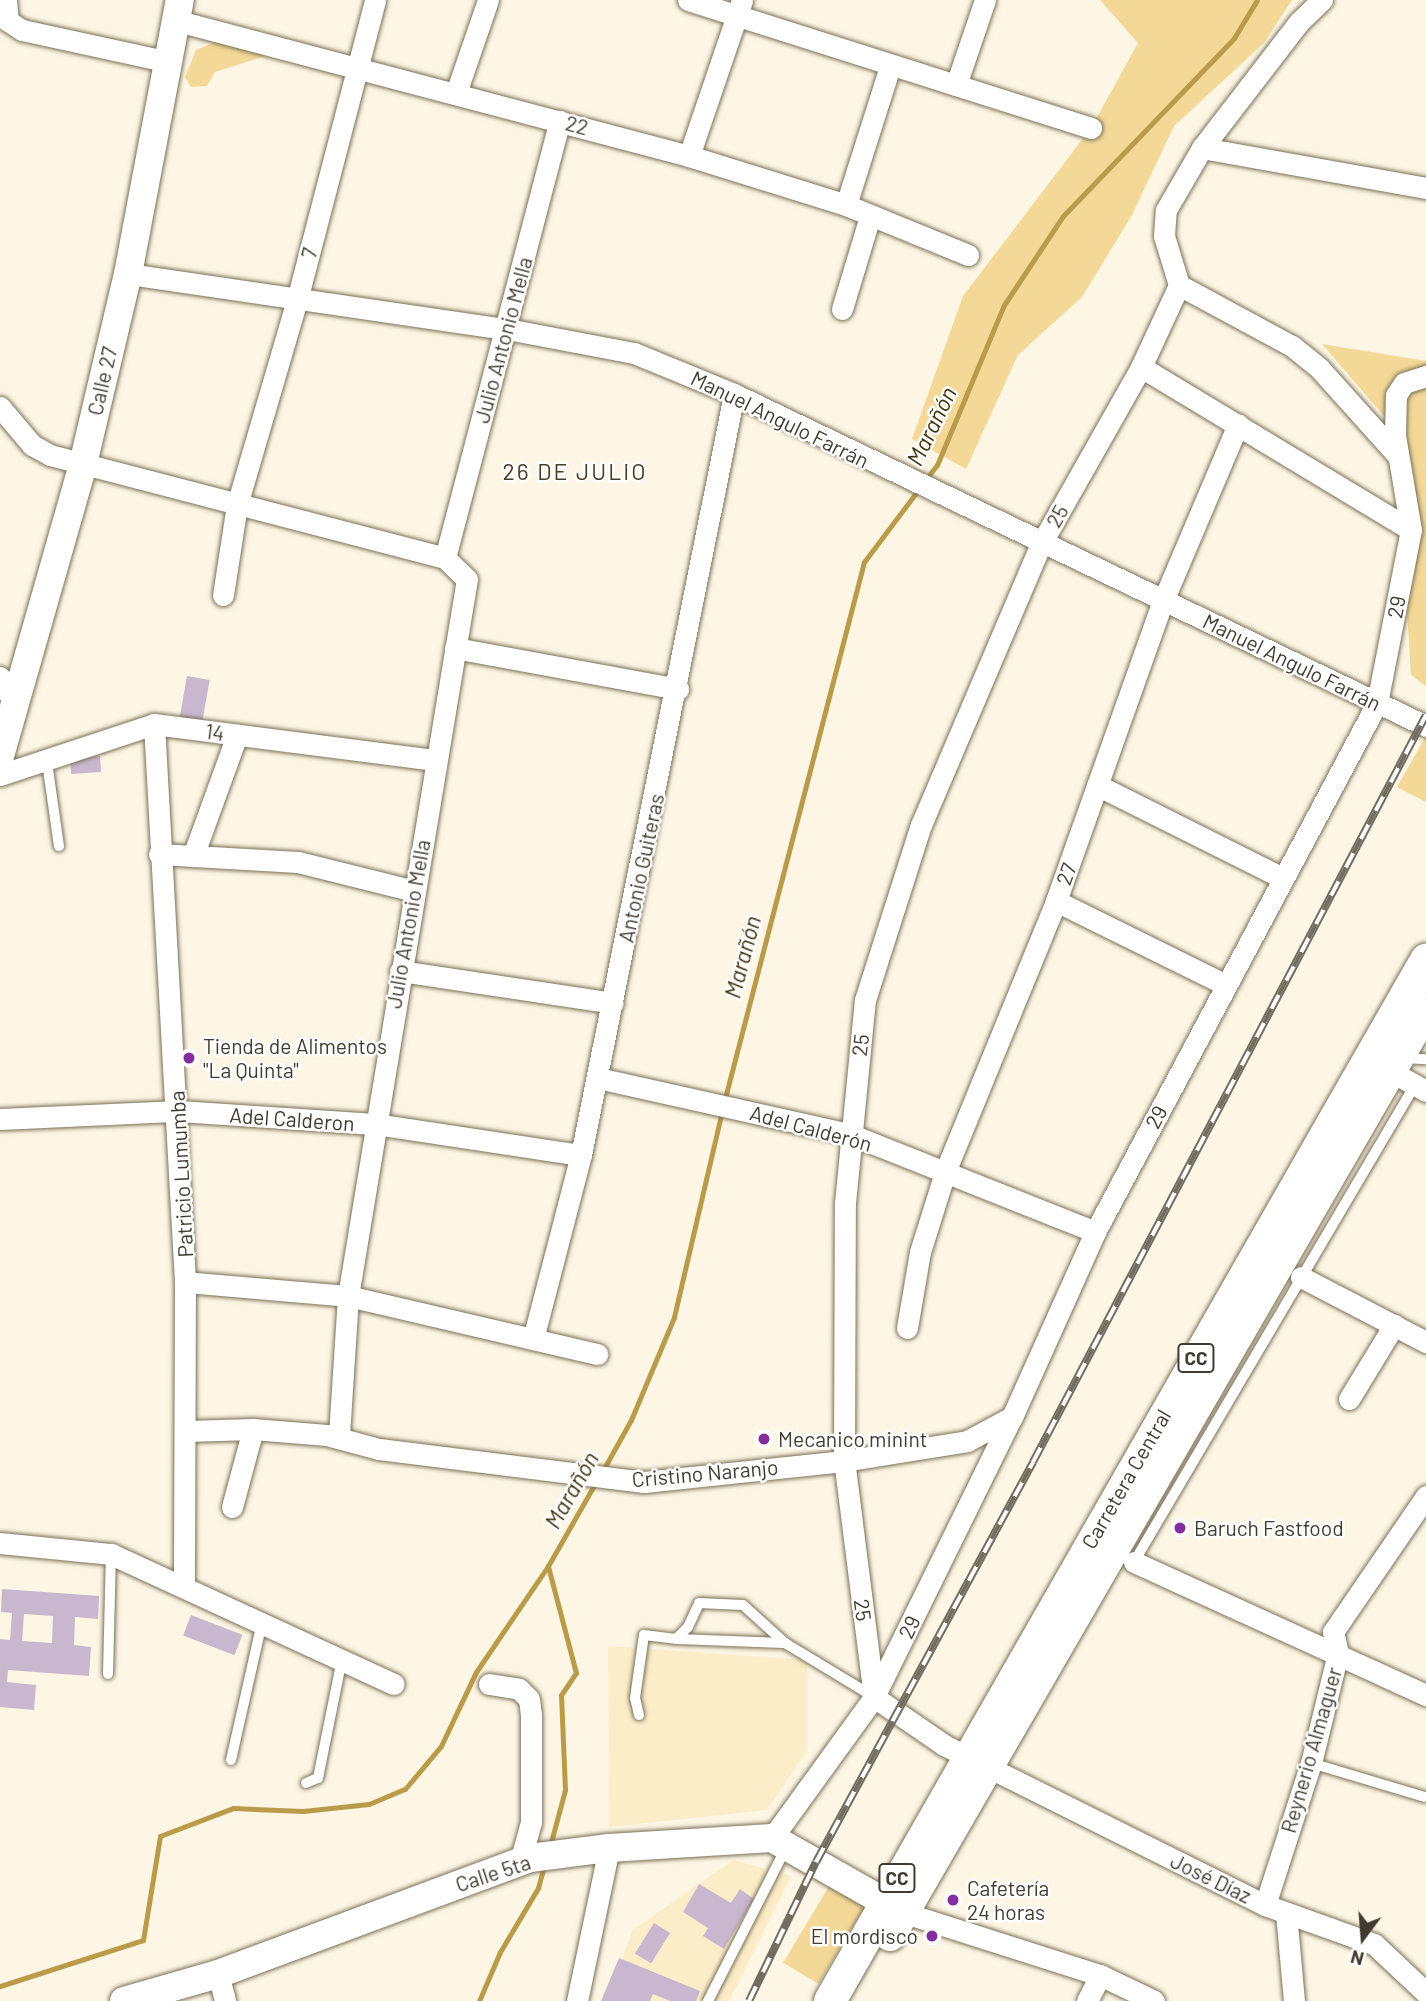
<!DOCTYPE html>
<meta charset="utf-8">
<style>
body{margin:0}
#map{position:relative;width:1426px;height:2001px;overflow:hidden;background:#fdf6e4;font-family:Barlow,sans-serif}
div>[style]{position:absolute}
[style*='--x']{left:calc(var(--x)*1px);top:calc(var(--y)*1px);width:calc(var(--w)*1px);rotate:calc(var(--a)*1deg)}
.built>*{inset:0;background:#fcedc9}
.green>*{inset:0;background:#f3d898;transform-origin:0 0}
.stream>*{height:5px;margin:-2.5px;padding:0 2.5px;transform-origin:2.5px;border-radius:2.5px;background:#ba9b4a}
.building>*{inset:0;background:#c9b7d0;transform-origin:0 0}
.roads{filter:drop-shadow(0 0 2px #7b7057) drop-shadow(0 0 2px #7b7057)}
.lane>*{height:10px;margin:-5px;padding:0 5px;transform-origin:5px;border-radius:5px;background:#fff}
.street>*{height:21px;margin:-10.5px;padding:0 10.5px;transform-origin:10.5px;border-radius:10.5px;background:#fff}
.secondary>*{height:28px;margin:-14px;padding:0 14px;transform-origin:14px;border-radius:14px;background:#fff}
.primary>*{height:32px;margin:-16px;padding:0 16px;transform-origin:16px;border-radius:16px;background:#fff}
.rail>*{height:8px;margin-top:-4px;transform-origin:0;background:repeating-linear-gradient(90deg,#fff 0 16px,#726d60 0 32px);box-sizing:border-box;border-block:2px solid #726d60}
.dots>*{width:19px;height:19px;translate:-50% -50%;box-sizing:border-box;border:4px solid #fff;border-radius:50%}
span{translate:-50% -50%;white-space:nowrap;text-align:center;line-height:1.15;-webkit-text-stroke:5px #fff;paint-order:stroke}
.shield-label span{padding:2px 5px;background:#fff;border:2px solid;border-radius:5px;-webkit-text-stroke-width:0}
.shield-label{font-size:19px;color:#413c31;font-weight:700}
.street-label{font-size:21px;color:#413c31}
.poi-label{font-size:21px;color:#413c31}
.left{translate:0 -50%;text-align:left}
.right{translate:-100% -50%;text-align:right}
.water-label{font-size:23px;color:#3f320e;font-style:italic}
.neighbourhood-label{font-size:23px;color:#473d25;letter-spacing:2px}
.north{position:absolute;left:1328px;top:1903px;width:70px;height:70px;-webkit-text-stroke:5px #fff;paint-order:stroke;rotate:196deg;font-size:19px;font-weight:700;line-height:28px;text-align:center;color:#413c31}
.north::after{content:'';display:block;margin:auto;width:24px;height:32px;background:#413c31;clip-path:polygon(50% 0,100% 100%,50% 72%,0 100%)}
</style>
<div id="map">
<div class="built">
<div style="clip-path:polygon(608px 1646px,807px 1660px,807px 1751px,767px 1810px,609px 1827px)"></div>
<div style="clip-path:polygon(733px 1860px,791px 1876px,729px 2001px,606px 2001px,633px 1930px)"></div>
</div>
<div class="green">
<div style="clip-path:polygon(1100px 0,1292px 0,1264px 43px,1174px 126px,1132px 215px,1082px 297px,1018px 355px,966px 469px,912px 439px,963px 296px,1091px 128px,1138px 43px)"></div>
<div style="clip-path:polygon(218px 41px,267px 50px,265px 56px,215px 72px,207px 86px,191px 87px,185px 77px,196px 50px)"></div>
<div style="clip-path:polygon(1322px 344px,1426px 361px,1426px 686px,1411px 675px,1407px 610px,1416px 557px,1403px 438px)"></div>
<div style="clip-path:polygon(1426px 736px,1426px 802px,1397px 787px)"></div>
<div style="left:831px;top:1883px;width:41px;height:93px;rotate:31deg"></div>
</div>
<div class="stream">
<div style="--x:926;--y:479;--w:18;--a:-52"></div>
<div style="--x:937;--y:465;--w:173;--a:-67.3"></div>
<div style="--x:1004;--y:305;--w:107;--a:-56.5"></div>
<div style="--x:1063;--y:216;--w:247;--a:-46.1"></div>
<div style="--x:1234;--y:38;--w:44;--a:-58.8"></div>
<div style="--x:724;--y:1102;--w:558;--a:-75.47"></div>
<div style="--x:864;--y:562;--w:90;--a:-53.1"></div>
<div style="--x:602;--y:1472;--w:60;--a:-60.9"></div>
<div style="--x:631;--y:1420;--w:112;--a:-67.3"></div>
<div style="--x:674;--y:1317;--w:212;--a:-76.9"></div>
<div style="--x:550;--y:1846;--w:58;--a:-75"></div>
<div style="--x:565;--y:1790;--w:95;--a:-92.4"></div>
<div style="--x:561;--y:1695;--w:27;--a:-56"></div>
<div style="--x:576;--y:1673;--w:111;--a:-104.7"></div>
<div style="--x:548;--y:1566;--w:99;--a:-60.3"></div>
<div style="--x:0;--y:1986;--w:150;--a:-17.8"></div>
<div style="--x:143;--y:1940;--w:105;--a:-80.7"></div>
<div style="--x:160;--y:1836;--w:78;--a:-21"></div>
<div style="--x:233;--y:1808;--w:70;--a:2.5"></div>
<div style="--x:303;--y:1811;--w:66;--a:-6.1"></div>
<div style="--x:369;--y:1804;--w:39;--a:-23"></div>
<div style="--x:405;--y:1789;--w:56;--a:-50.1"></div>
<div style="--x:441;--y:1746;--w:82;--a:-64.7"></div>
<div style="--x:476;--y:1672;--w:128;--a:-55.8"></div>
<div style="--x:479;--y:2001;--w:53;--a:-66.8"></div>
<div style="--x:500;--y:1952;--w:74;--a:-59.3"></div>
<div style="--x:538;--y:1888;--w:23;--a:-75"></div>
</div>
<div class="building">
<div style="left:187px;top:676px;width:23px;height:42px;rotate:10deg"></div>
<div style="left:100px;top:756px;width:16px;height:30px;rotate:86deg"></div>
<div style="clip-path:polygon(evenodd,2px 1589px,99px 1596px,98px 1619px,75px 1617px,74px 1645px,91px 1647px,89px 1676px,8px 1670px,7px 1682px,36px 1685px,34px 1710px,0 1707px,0 1639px,10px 1640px,12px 1613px,1px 1612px,2px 1589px,24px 1614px,53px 1616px,52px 1643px,22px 1641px,24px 1614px)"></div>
<div style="left:191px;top:1615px;width:55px;height:22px;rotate:21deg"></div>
<div style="clip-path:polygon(699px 1884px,731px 1903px,740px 1889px,754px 1899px,724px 1949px,703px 1936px,708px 1928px,683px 1912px)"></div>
<div style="left:654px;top:1923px;width:19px;height:36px;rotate:32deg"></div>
<div style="clip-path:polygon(619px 1958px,700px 1991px,696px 2001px,670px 2001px,653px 1994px,650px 2001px,601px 2001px)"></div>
</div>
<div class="roads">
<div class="lane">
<div style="--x:47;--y:762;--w:85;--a:81.9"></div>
<div style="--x:1404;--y:1058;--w:22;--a:3"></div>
<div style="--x:1134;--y:1562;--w:554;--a:-59.5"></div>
<div style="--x:676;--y:1639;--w:109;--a:2.1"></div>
<div style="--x:108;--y:1674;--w:120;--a:-88.6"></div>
<div style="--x:639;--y:1715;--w:17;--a:-103"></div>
<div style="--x:635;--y:1698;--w:64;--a:-81.9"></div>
<div style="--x:644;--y:1635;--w:32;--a:7"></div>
<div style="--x:676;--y:1639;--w:17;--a:-45"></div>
<div style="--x:688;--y:1627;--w:26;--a:-65"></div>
<div style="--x:699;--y:1603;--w:44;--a:2.6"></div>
<div style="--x:743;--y:1605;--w:57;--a:42.1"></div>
<div style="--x:785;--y:1643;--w:104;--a:31.2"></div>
<div style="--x:231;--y:1760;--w:141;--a:-77.3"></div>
<div style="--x:1311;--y:1763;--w:119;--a:16.6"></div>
<div style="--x:306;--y:1783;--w:13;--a:-23"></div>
<div style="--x:318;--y:1778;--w:121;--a:-78.6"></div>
<div style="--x:708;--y:2001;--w:174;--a:-63"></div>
</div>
<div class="street">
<div style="--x:6;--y:0;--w:21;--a:85"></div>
<div style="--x:8;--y:21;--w:17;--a:33"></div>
<div style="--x:22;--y:30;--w:151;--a:12.2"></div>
<div style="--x:688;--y:0;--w:423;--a:17.6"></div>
<div style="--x:178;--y:21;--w:529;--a:14.8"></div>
<div style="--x:689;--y:156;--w:164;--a:17.3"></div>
<div style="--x:846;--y:205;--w:132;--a:22.3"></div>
<div style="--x:956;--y:85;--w:90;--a:-71.2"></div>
<div style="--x:456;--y:93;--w:98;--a:-71"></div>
<div style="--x:1202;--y:148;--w:228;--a:10.1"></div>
<div style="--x:689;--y:156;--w:165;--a:-71.2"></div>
<div style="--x:846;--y:205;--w:146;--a:-72.4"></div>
<div style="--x:128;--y:274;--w:383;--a:8.3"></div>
<div style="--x:507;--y:329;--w:129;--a:10.7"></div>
<div style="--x:634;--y:353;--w:108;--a:22.3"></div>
<div style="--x:734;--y:394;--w:768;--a:25.63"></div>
<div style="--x:1179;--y:285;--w:51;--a:-107"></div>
<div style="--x:1164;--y:236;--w:26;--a:-86"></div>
<div style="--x:1166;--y:210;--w:72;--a:-59.9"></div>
<div style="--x:1202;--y:148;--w:159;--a:-52.4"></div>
<div style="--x:1299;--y:22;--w:32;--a:-44"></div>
<div style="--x:1179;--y:285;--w:128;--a:28.4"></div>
<div style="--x:1292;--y:346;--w:36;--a:39"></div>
<div style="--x:1320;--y:369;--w:117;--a:48.1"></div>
<div style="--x:842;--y:309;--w:97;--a:-73.2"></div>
<div style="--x:1141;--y:367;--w:315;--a:31.1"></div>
<div style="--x:0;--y:407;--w:50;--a:49.9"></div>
<div style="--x:32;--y:445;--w:21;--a:29"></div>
<div style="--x:50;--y:455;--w:408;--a:14.6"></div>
<div style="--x:445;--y:558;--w:30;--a:44"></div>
<div style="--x:467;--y:579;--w:727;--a:99.42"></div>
<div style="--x:348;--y:1296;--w:141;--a:93.7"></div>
<div style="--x:445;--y:558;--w:452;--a:-75.3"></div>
<div style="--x:223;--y:595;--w:91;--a:-81.2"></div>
<div style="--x:237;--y:505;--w:214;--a:-73.7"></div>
<div style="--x:297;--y:300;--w:310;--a:-75.4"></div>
<div style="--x:455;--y:648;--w:227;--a:10.4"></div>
<div style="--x:0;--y:677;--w:34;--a:62"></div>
<div style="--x:154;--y:724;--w:559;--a:86.82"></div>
<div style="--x:185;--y:1282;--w:302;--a:90.2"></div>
<div style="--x:0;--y:775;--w:162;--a:-18.3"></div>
<div style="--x:154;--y:724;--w:284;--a:7.3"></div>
<div style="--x:1097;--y:785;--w:208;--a:26.6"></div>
<div style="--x:159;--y:854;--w:139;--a:3.3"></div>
<div style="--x:298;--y:862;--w:120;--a:14"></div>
<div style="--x:193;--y:856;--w:129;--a:-70"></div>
<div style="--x:1056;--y:901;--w:190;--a:26.3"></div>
<div style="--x:400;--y:971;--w:215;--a:8.5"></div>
<div style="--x:1390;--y:1071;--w:41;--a:29.1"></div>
<div style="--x:598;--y:1078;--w:257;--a:12.6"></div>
<div style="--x:849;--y:1134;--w:265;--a:21.7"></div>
<div style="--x:0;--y:1119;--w:179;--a:-2.6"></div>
<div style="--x:179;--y:1111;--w:196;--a:3.8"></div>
<div style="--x:375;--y:1124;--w:208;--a:8.6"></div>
<div style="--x:1301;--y:1277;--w:141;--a:27.5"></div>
<div style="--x:185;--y:1282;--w:164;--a:4.9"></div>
<div style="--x:348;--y:1296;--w:256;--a:13.1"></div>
<div style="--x:907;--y:1328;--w:77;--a:-80.3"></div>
<div style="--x:920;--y:1252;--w:84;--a:-72.6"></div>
<div style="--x:945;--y:1172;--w:293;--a:-67.7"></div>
<div style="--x:1056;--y:901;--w:319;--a:-70.4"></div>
<div style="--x:1163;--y:601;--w:192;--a:-67"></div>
<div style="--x:533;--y:1339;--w:190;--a:-75.4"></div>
<div style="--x:581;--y:1155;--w:776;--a:-78.63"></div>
<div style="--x:1349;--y:1399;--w:87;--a:-58.7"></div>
<div style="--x:186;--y:1431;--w:67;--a:-1.7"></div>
<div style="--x:253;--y:1429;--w:74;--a:4.6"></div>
<div style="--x:327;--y:1435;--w:54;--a:15.1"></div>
<div style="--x:379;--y:1449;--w:267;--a:7.1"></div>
<div style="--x:644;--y:1482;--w:201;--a:-6"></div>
<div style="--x:844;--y:1461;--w:125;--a:-9.2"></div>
<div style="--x:967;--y:1441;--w:51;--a:-28.1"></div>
<div style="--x:232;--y:1507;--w:81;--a:-74.9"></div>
<div style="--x:0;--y:1543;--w:112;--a:5.7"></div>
<div style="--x:111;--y:1554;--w:311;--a:24.7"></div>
<div style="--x:1134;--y:1562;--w:321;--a:24.5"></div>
<div style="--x:489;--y:1684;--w:30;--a:9"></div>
<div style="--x:519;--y:1689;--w:14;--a:45"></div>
<div style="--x:529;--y:1699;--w:16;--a:83"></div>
<div style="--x:531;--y:1715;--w:107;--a:90"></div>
<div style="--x:531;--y:1822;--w:41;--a:105.4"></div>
<div style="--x:874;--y:1697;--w:238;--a:-97.2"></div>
<div style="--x:844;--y:1461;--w:258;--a:-89.8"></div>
<div style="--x:845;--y:1203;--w:204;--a:-84.4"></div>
<div style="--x:865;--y:1000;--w:184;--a:-72.3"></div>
<div style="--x:921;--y:825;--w:306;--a:-66.9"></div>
<div style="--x:1041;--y:544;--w:203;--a:-60.5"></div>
<div style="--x:1141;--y:367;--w:90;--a:-65.1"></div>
<div style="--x:874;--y:1697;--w:85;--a:34.4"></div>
<div style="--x:944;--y:1745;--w:359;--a:26.5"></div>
<div style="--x:1265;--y:1905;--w:116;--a:19.7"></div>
<div style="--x:1374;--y:1944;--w:71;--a:43.3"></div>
<div style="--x:772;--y:1838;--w:174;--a:-54.1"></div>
<div style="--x:874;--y:1697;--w:312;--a:-63.8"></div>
<div style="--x:1012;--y:1417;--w:203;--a:-65.8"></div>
<div style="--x:1095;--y:1232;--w:599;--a:-61.94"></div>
<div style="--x:1377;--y:703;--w:176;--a:-78.9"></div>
<div style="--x:1411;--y:530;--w:96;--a:-99.6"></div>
<div style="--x:1395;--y:435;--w:40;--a:-88.6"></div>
<div style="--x:1396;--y:395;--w:14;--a:-56"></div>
<div style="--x:1404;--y:383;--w:23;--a:-18"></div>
<div style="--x:1265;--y:1905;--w:149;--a:-72.1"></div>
<div style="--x:1311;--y:1763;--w:113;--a:-76.2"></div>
<div style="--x:1338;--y:1653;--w:22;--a:-103"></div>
<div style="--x:1333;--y:1632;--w:165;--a:-55.6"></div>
<div style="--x:902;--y:1912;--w:208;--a:17.7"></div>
<div style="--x:1100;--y:1975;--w:60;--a:25.7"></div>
<div style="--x:1286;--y:1913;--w:88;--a:84.8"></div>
<div style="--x:218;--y:1974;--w:28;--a:75"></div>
<div style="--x:577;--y:2001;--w:156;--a:-78.2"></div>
<div style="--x:1087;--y:2001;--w:29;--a:-63"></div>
</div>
<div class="secondary">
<div style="--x:0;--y:756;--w:304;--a:-74.1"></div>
<div style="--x:83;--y:464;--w:195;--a:-76.7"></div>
<div style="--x:128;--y:274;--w:279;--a:-79.3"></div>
<div style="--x:124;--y:2001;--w:98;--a:-16"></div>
<div style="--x:218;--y:1974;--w:333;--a:-20.4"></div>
<div style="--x:530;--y:1858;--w:80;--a:-7.2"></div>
<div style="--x:609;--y:1848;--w:163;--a:-3.5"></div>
<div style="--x:772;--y:1838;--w:150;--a:29.6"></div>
</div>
<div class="primary">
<div style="--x:890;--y:1935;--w:1070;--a:-59.94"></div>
<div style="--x:830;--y:2001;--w:1200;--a:-60.21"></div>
</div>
</div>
<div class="rail">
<div style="--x:749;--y:2001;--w:154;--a:-64.3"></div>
<div style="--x:816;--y:1862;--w:455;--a:-61.5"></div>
<div style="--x:1033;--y:1462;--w:844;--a:-62.25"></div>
</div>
<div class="dots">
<div style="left:189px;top:1058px;background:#822f9d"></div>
<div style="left:764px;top:1439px;background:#822f9d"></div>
<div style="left:1180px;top:1528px;background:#822f9d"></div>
<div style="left:953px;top:1900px;background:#822f9d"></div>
<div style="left:932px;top:1936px;background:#822f9d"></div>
</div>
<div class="shield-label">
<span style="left:1196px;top:1358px">CC</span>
<span style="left:897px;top:1878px">CC</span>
</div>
<div class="street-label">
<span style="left:577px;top:125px;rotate:15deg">22</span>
<span style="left:309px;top:253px;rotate:-75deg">7</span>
<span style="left:503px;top:340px;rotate:-75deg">Julio Antonio Mella</span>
<span style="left:102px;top:381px;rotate:-77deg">Calle 27</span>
<span style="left:780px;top:419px;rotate:26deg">Manuel Angulo Farrán</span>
<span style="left:1057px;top:516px;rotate:-61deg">25</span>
<span style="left:1396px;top:607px;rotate:-79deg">29</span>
<span style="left:1292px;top:662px;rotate:26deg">Manuel Angulo Farrán</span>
<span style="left:215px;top:732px;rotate:8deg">14</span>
<span style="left:641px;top:868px;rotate:-78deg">Antonio Guiteras</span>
<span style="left:1066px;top:874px;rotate:-70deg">27</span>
<span style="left:408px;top:924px;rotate:-80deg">Julio Antonio Mella</span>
<span style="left:860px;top:1045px;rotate:-83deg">25</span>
<span style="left:1156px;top:1117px;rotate:-62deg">29</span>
<span style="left:292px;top:1119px;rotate:4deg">Adel Calderon</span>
<span style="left:811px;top:1128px;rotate:15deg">Adel Calderón</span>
<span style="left:181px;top:1174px;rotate:-93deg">Patricio Lumumba</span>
<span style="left:705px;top:1473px;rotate:-5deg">Cristino Naranjo</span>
<span style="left:1126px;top:1479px;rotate:-60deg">Carretera Central</span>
<span style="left:863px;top:1610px;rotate:83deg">25</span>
<span style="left:909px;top:1627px;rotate:-64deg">29</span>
<span style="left:1311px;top:1750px;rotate:-74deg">Reynerio Almaguer</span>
<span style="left:493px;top:1873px;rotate:-18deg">Calle 5ta</span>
<span style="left:1211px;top:1878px;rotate:26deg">José Díaz</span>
</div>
<div class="poi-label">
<span class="left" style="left:203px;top:1058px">Tienda de Alimentos<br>"La Quinta"</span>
<span class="left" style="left:778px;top:1439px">Mecanico minint</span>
<span class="left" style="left:1194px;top:1528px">Baruch Fastfood</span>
<span class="left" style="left:967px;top:1900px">Cafetería<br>24 horas</span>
<span class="right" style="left:918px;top:1936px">El mordisco</span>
</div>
<div class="water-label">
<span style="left:931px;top:426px;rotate:-64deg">Marañón</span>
<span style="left:742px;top:957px;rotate:-75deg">Marañón</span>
<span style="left:571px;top:1490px;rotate:-60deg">Marañón</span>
</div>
<div class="neighbourhood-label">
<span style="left:575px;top:471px">26 DE JULIO</span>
</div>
<div class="north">N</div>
</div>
